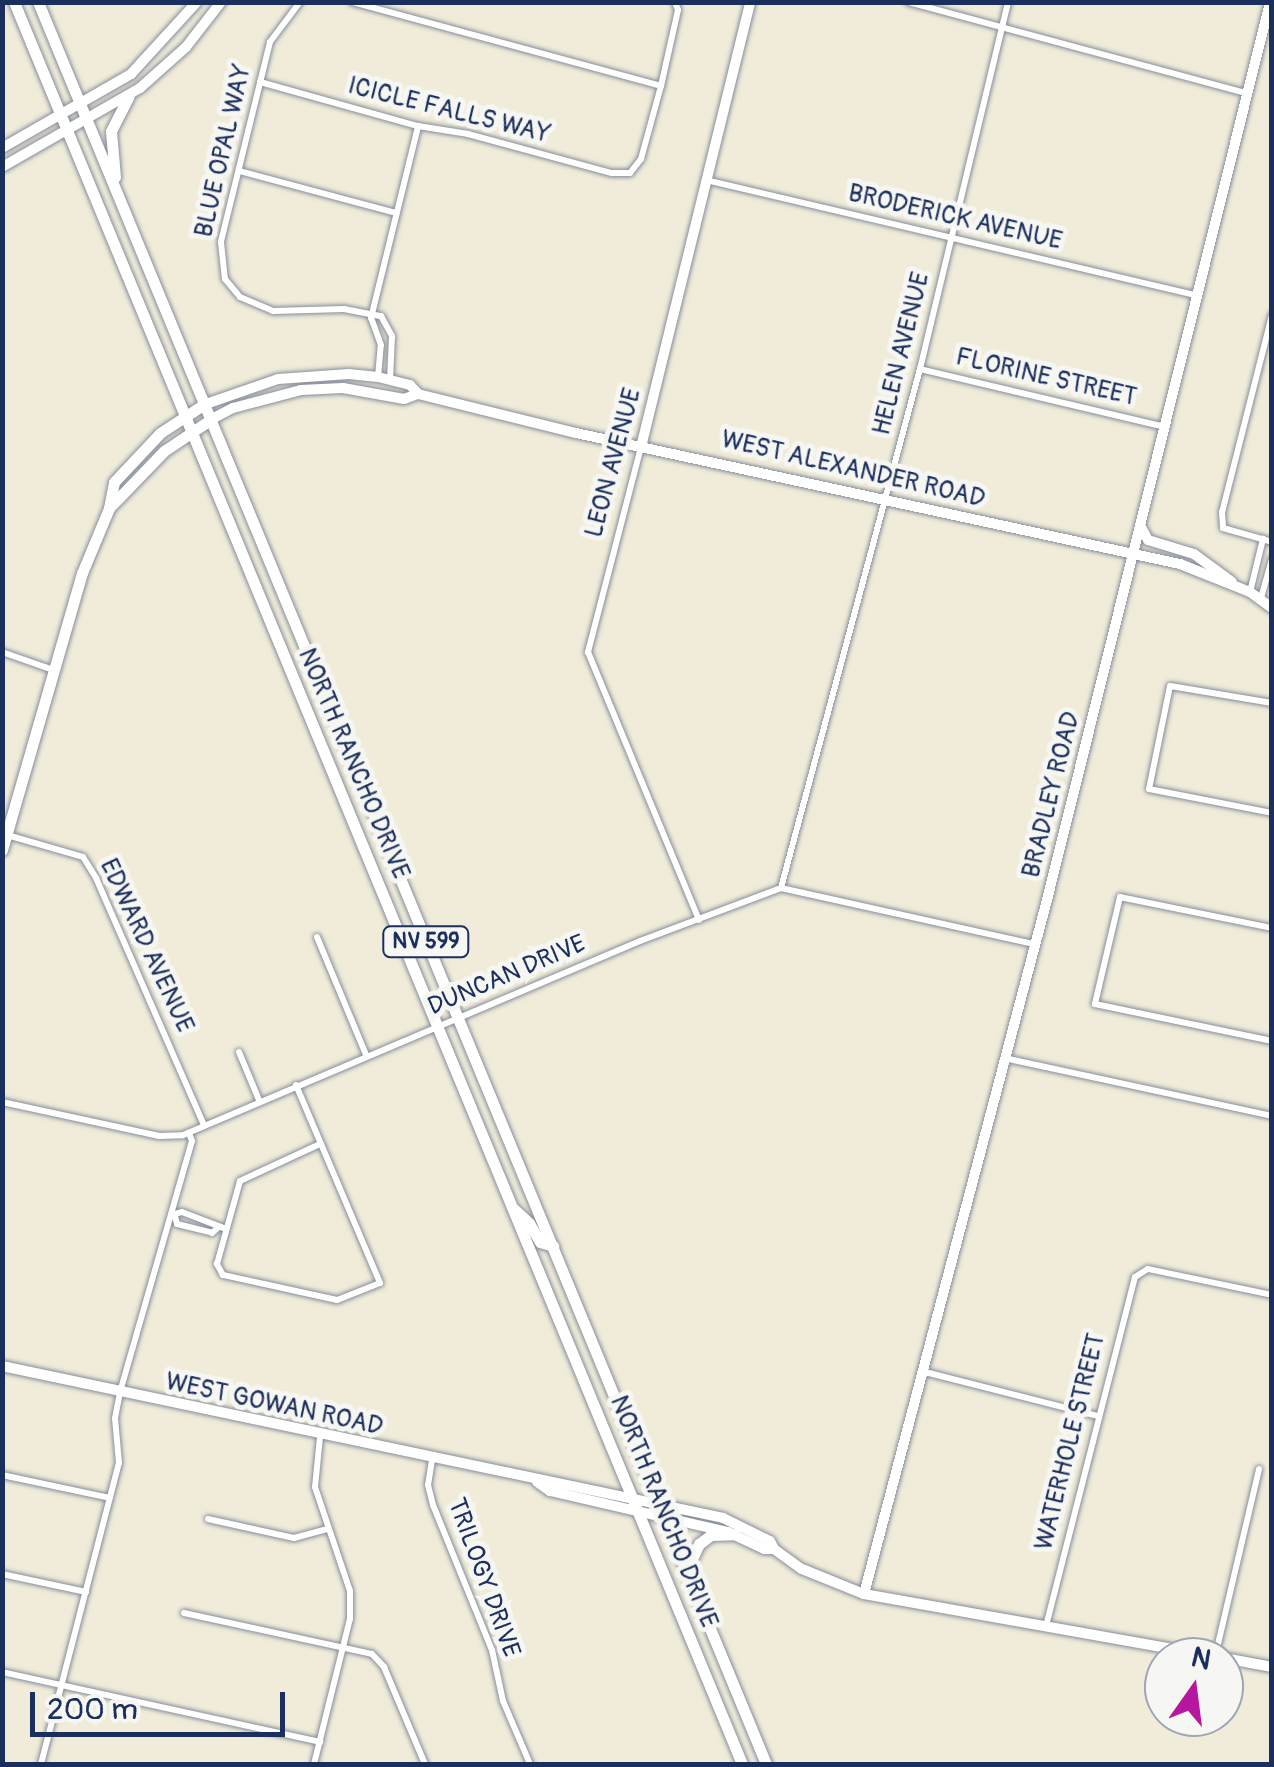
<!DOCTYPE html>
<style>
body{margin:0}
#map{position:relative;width:1274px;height:1767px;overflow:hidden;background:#f0ecd9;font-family:Pangolin,sans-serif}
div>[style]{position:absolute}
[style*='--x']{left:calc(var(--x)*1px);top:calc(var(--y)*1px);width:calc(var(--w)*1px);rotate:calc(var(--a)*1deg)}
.roads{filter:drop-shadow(0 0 2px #868e9c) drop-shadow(0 0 2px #868e9c)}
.street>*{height:6px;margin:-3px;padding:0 3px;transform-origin:3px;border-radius:3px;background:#fff}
.secondary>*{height:10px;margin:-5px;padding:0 5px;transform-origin:5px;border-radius:5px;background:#fff}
.primary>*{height:11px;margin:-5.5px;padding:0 5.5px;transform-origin:5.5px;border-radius:5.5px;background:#fff}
span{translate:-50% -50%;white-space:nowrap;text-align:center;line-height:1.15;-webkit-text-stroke:10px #f6f6f2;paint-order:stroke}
.shield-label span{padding:2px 8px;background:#f6f6f2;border:2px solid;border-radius:8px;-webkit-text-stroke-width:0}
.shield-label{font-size:22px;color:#1b2f5e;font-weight:700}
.street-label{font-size:25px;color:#1b2f5e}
.frame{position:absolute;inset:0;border:5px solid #1b2f5e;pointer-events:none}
.north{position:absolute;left:1144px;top:1637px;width:100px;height:100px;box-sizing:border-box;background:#f6f6f2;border:2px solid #9ea6b7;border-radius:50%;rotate:14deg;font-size:28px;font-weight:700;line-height:40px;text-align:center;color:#1b2f5e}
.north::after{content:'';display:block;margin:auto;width:35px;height:45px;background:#b5179e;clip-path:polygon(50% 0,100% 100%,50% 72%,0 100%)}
.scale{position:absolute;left:30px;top:1692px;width:255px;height:45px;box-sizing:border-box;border:5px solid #1b2f5e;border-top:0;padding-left:12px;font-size:30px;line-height:35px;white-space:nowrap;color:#1b2f5e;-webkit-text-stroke:8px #f6f6f2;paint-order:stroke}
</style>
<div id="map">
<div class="roads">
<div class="street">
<div style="--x:300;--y:2;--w:50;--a:126.9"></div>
<div style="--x:270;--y:42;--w:206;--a:103.8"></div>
<div style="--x:221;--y:242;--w:37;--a:84"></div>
<div style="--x:225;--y:279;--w:23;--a:50"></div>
<div style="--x:240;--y:297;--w:36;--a:23"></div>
<div style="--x:273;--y:311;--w:71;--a:-1.6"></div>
<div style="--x:344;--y:309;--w:38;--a:11"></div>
<div style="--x:381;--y:316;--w:23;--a:61"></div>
<div style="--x:392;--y:336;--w:44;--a:92.6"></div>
<div style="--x:352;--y:2;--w:320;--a:15.2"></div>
<div style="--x:908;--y:2;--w:349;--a:15.1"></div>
<div style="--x:260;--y:82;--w:164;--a:15.6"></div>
<div style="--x:418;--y:126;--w:51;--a:9.1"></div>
<div style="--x:468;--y:134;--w:149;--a:15.2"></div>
<div style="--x:612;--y:173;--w:18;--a:0"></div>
<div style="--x:630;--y:173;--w:18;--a:-52"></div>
<div style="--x:641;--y:159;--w:76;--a:-74.7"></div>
<div style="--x:661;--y:86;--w:78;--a:-77.4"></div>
<div style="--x:678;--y:10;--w:9;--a:-111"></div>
<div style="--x:239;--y:171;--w:163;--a:15"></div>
<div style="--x:706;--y:180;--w:502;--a:13.23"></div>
<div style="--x:1272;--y:315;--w:203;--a:104.2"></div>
<div style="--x:1222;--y:512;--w:16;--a:86"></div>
<div style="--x:1223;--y:528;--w:51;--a:15.9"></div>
<div style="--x:920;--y:369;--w:249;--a:13.3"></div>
<div style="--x:378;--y:377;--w:32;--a:-85"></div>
<div style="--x:381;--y:345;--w:29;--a:-110"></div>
<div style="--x:371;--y:318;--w:198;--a:-76.2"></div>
<div style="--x:641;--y:447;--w:212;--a:104.5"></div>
<div style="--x:588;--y:652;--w:290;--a:67.5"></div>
<div style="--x:1250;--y:592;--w:55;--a:-76.2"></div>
<div style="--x:1261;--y:598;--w:41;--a:-74.2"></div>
<div style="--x:2;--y:652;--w:54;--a:19.4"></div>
<div style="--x:1272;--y:703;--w:103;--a:-170.5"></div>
<div style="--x:1170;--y:686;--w:105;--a:101.5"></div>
<div style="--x:1149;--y:789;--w:125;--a:11"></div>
<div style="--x:7;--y:835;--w:79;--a:16.1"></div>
<div style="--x:83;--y:857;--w:25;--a:58"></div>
<div style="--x:96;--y:878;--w:270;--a:66.4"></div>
<div style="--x:781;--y:888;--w:537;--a:-75.01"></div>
<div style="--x:920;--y:369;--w:377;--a:-76.5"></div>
<div style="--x:1272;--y:928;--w:155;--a:-168.5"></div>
<div style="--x:1120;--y:897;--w:110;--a:103.2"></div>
<div style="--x:1095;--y:1004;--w:181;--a:11.8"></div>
<div style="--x:317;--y:937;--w:128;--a:67.4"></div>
<div style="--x:239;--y:1052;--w:52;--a:67.4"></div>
<div style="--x:1004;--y:1058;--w:274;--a:12.2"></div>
<div style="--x:296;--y:1085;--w:215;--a:67"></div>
<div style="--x:380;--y:1283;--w:46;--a:158.4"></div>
<div style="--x:337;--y:1300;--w:117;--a:-167.6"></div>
<div style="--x:223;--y:1275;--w:13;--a:-119"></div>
<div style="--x:217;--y:1264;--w:86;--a:-74.5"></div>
<div style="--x:240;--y:1181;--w:88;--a:-24.8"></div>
<div style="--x:2;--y:1102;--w:161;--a:12.2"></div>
<div style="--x:159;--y:1136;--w:24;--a:-2"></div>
<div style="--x:183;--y:1135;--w:496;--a:-23"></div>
<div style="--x:640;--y:941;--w:151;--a:-20.6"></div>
<div style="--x:781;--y:888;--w:258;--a:12.5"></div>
<div style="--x:171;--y:1215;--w:11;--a:-15"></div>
<div style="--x:182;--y:1212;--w:47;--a:21.1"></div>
<div style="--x:175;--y:1216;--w:8;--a:76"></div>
<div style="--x:177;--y:1224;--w:36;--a:14"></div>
<div style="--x:212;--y:1233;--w:9;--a:-41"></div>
<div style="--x:921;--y:1371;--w:183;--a:14.3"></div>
<div style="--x:432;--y:1460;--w:25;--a:99"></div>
<div style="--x:428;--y:1485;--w:21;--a:76"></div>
<div style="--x:433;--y:1505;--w:157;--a:67.9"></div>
<div style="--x:492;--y:1650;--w:52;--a:77.8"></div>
<div style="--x:503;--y:1701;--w:69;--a:66.8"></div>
<div style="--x:2;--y:1475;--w:110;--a:12"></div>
<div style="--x:208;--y:1519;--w:88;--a:12.5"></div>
<div style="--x:294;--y:1538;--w:34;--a:-15"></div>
<div style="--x:2;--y:1574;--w:86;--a:12.1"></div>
<div style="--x:184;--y:1613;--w:192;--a:12.3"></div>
<div style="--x:372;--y:1654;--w:18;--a:47"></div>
<div style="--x:384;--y:1667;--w:105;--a:67.1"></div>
<div style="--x:1046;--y:1626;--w:360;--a:-75.7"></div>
<div style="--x:1135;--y:1277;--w:15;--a:-32"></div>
<div style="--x:1148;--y:1269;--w:127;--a:11.8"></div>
<div style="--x:1215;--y:1657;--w:193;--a:-76.8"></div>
<div style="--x:2;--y:1672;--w:326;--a:12.4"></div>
<div style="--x:41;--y:1764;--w:311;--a:-75.5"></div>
<div style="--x:119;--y:1463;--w:45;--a:-95.1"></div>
<div style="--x:115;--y:1418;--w:26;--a:-79"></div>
<div style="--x:120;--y:1392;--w:261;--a:-74"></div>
<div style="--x:192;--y:1141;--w:9;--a:-111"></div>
<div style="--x:314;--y:1764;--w:149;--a:-76.1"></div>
<div style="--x:350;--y:1619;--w:28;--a:-90"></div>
<div style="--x:350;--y:1591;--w:110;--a:-108.6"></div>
<div style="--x:315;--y:1487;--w:50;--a:-84.3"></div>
</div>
<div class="secondary">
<div style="--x:2;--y:148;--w:149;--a:-29.8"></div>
<div style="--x:131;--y:74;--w:98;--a:-47.5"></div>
<div style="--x:2;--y:167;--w:159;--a:-29.8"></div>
<div style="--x:140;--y:88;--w:62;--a:-41.7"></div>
<div style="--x:186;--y:47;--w:57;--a:-52.1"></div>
<div style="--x:203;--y:405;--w:79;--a:-19.1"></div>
<div style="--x:278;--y:379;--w:71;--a:-4"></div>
<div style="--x:349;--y:374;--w:29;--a:6"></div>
<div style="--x:378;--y:377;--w:33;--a:14"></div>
<div style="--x:410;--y:385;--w:12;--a:48"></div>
<div style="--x:418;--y:394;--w:163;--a:13.9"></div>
<div style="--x:576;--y:433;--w:618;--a:12.24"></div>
<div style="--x:1180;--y:564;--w:75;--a:21.8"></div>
<div style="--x:1250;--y:592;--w:27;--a:36"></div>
<div style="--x:210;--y:420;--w:26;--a:-28"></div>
<div style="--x:233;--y:408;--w:70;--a:-14.8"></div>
<div style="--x:301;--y:390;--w:42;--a:-2.7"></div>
<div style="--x:343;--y:388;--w:62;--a:10.2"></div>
<div style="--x:404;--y:399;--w:15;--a:-20"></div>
<div style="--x:641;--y:447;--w:458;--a:-76.2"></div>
<div style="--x:1140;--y:525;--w:17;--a:62"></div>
<div style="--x:1148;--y:540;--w:48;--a:16.9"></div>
<div style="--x:1194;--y:554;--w:47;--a:36.4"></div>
<div style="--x:2;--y:1366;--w:737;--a:11.9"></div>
<div style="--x:723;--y:1518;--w:52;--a:26.1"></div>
<div style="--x:770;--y:1541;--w:9;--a:63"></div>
<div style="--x:774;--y:1549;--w:34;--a:36"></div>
<div style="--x:802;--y:1569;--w:67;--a:22"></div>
<div style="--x:864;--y:1594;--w:358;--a:10.1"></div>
<div style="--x:537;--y:1482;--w:16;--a:35"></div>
<div style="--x:550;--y:1491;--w:183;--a:13"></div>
<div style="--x:728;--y:1532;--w:40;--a:25"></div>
<div style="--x:764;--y:1549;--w:10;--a:0"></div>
<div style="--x:864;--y:1594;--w:718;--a:-75.23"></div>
<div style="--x:1047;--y:900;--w:925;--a:-76.05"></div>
<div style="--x:1224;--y:1658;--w:49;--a:10.6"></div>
</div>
<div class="primary">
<div style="--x:14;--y:2;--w:1906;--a:67.55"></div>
<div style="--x:38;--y:2;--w:1906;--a:67.55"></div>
<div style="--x:115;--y:177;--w:46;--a:-95"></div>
<div style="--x:111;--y:131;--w:39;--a:-63"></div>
<div style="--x:109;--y:508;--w:79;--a:-46"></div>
<div style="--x:164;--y:451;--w:55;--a:-34"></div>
<div style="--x:2;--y:850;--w:288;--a:-73.9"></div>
<div style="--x:82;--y:573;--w:70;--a:-67.4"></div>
<div style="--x:109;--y:508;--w:26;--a:-79"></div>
<div style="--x:114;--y:482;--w:67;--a:-46.8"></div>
<div style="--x:160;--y:433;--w:51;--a:-33.1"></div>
<div style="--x:514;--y:1209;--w:21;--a:43"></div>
<div style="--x:529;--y:1223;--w:22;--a:60"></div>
<div style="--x:540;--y:1242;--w:14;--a:17"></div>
<div style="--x:691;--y:1579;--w:18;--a:-90"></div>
<div style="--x:691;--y:1561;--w:19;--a:-65"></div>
<div style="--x:699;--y:1544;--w:15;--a:-37"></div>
<div style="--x:711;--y:1535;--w:24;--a:-2"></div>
</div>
</div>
<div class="shield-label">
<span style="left:426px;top:942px">NV 599</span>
</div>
<div class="street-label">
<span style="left:449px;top:111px;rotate:14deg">ICICLE FALLS WAY</span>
<span style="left:224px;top:151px;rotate:-77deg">BLUE OPAL WAY</span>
<span style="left:955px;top:218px;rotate:13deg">BRODERICK AVENUE</span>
<span style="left:902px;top:354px;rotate:-76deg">HELEN AVENUE</span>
<span style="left:1046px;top:378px;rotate:13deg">FLORINE STREET</span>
<span style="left:614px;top:463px;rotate:-75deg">LEON AVENUE</span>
<span style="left:853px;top:470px;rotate:13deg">WEST ALEXANDER ROAD</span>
<span style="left:353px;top:764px;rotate:67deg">NORTH RANCHO DRIVE</span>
<span style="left:1052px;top:795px;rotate:-76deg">BRADLEY ROAD</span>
<span style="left:146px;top:946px;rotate:65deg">EDWARD AVENUE</span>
<span style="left:507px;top:976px;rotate:-23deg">DUNCAN DRIVE</span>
<span style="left:274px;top:1405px;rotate:12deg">WEST GOWAN ROAD</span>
<span style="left:1071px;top:1442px;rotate:-76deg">WATERHOLE STREET</span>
<span style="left:663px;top:1512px;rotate:68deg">NORTH RANCHO DRIVE</span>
<span style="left:483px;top:1578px;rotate:70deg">TRILOGY DRIVE</span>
</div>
<div class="frame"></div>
<div class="north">N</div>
<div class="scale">200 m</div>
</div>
